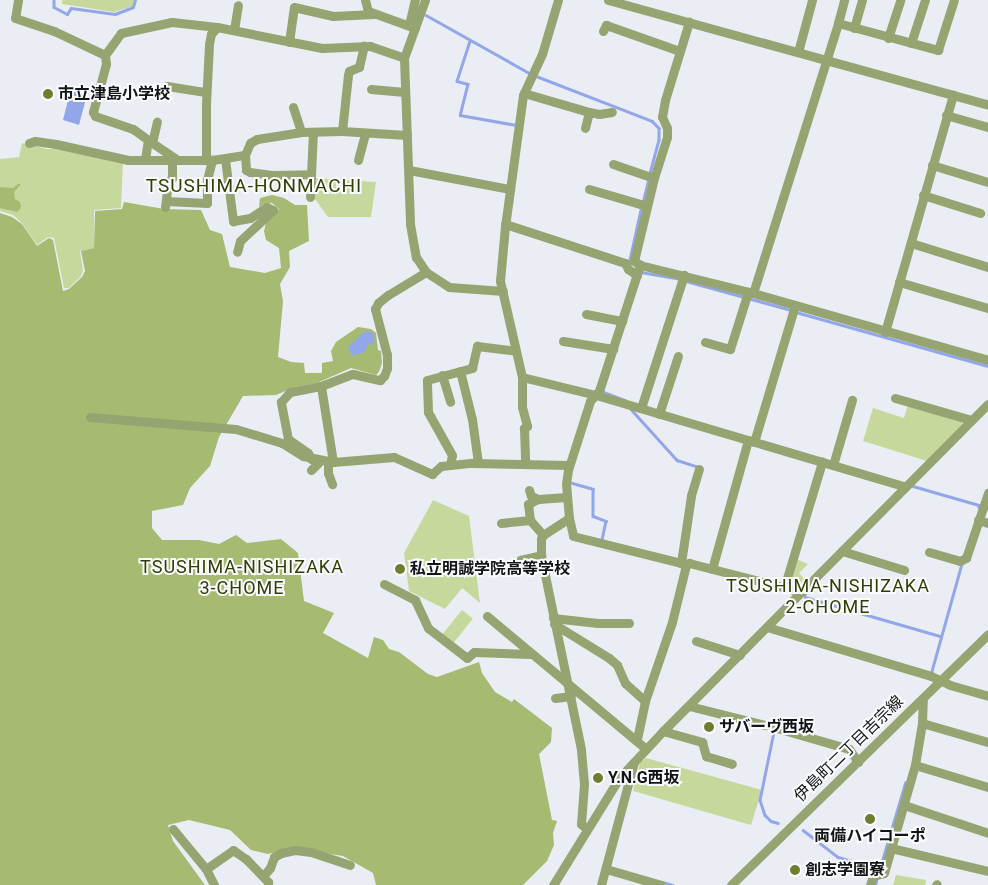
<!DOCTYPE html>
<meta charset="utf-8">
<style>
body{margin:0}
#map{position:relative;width:988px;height:885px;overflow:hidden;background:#ebedf4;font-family:Roboto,"Noto Sans JP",sans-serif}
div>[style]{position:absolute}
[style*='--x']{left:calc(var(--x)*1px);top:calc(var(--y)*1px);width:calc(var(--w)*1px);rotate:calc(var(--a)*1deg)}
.green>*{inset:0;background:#c7d89c;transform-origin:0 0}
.forest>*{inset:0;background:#a6ba72}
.water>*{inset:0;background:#92a7e9}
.stream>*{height:2.5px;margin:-1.25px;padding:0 1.25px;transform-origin:1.25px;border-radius:1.25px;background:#92a7e9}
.minor>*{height:9px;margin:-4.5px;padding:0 4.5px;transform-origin:4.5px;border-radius:4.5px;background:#96a472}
.dots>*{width:14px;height:14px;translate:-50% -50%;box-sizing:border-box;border:2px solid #f9fbff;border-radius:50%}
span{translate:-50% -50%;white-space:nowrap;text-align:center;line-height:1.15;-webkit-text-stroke:4px #f9fbff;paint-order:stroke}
.poi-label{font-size:16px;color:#131416;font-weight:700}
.left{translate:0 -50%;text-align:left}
.street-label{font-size:16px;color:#131416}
.neighbourhood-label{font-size:18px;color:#323e02;letter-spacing:1px}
.quarter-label{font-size:19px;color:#323e02;letter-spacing:1px}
</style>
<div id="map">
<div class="green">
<div style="clip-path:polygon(62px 0,134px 0,133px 6px,114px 12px,62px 4px)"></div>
<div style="clip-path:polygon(22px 143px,47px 149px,54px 149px,55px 146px,123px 162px,121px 208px,94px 210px,94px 248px,80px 251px,83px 270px,81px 276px,69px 288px,64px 288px,54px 238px,48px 237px,37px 245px,22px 223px,13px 215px,0 211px,0 159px,19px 157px)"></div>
<div style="clip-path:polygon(313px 178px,376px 182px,371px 217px,328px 217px,312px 195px)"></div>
<div style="clip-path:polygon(908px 404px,961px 420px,963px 425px,927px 461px,863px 441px,873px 408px,904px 418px)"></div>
<div style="clip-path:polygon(433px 500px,469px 516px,480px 603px,462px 588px,445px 609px,409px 591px,404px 553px)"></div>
<div style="clip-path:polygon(796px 559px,808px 564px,799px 573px,806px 581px,798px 588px,788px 586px)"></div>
<div style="left:462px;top:610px;width:14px;height:32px;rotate:39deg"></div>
<div style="clip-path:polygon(646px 758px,762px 790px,751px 825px,633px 791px,640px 763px)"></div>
<div style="clip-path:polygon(896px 875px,926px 880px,925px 885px,893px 885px)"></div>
</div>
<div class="forest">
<div style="clip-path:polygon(18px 184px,21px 184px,14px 192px,15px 199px,20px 202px,21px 208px,17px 212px,0 208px,0 187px,13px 188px)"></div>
<div style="clip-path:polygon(272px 195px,284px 198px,295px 205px,307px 205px,309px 241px,289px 251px,290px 267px,280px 284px,283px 301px,278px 357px,291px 362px,304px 363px,305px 373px,322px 373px,322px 363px,333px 361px,331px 351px,336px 342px,358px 327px,371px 329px,376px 333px,378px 350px,381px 351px,382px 363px,379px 372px,376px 375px,351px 368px,317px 383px,295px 387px,276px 395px,243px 396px,219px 437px,210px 466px,190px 488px,183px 505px,152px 511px,152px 528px,162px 540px,199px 540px,219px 544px,236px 535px,247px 543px,281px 539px,298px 553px,304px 601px,334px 613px,323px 633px,368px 658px,374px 637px,383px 640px,389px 649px,399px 652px,428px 674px,437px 677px,479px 662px,482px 673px,495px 692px,512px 702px,514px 699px,552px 728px,551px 742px,539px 754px,552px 820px,557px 821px,553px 833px,554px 845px,547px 861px,523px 885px,376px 885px,373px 873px,343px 856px,294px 848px,268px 854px,251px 850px,230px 830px,189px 820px,168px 825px,173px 841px,205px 885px,0 885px,0 213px,12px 217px,22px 224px,37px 246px,49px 238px,53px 240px,63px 291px,69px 289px,82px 277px,85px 271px,81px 251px,94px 248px,95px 211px,122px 209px,124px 202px,164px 209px,201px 210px,210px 230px,222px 234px,230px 267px,265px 273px,281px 268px,279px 248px,266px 240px,264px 231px,267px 219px,269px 220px,279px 209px,272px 203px,267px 203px,259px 207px,260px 198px)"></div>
</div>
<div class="water">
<div style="clip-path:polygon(74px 91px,87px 95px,79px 125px,63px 120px,70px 92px)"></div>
<div style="clip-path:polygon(365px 331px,373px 333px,375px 343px,367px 345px,365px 352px,352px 356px,348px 347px)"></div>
</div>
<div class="stream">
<div style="--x:54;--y:0;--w:7;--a:90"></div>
<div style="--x:54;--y:7;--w:15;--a:28"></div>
<div style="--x:67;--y:14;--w:7;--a:-56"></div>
<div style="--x:71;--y:8;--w:44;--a:7.8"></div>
<div style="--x:115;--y:14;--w:19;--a:-21"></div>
<div style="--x:133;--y:7;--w:7;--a:-74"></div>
<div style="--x:426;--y:15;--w:120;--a:29.3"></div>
<div style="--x:531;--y:74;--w:130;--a:21.2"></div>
<div style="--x:652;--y:121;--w:10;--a:45"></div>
<div style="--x:659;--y:128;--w:12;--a:90"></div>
<div style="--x:659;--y:140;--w:35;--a:105"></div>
<div style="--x:470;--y:41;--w:42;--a:108"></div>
<div style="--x:457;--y:81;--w:11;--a:15"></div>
<div style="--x:468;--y:84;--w:32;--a:104"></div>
<div style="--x:460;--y:115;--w:57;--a:10.1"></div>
<div style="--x:643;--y:201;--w:21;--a:-76"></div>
<div style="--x:629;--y:262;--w:55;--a:-77.5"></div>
<div style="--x:641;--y:272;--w:39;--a:10"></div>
<div style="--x:686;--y:281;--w:109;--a:15.4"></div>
<div style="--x:796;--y:312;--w:199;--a:15.7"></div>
<div style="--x:601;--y:391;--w:26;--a:21"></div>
<div style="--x:631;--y:409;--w:69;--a:48"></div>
<div style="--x:677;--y:460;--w:22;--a:18"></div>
<div style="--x:569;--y:482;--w:25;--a:16"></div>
<div style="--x:593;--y:489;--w:27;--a:90"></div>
<div style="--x:593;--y:516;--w:14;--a:21"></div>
<div style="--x:606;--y:521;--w:19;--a:102"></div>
<div style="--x:913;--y:486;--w:69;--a:16.1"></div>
<div style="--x:979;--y:505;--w:2;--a:90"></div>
<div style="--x:805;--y:597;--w:141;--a:16.1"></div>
<div style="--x:931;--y:673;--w:115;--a:-74.4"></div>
<div style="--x:774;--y:732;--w:69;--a:101.6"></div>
<div style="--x:760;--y:800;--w:16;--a:72"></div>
<div style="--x:765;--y:815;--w:8;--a:45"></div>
<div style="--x:771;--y:821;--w:7;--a:16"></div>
<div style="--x:803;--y:830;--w:44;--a:37.6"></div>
<div style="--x:838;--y:857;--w:44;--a:15.9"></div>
<div style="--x:879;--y:871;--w:92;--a:-73.5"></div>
<div style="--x:662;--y:882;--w:11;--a:15"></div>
<div style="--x:875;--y:885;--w:8;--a:-76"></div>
</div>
<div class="minor">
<div style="--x:18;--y:0;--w:18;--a:99"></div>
<div style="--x:15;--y:18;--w:41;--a:18.4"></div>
<div style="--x:54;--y:31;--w:56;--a:25.2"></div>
<div style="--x:105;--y:55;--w:9;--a:84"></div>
<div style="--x:106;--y:64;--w:50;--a:105.2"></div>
<div style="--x:93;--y:112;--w:4;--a:63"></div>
<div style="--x:95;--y:116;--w:40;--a:18.9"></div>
<div style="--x:133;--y:129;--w:19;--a:36"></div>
<div style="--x:148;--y:140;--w:20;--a:99"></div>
<div style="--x:365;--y:0;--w:11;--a:75"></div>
<div style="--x:368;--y:11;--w:50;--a:19.9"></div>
<div style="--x:425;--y:0;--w:62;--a:109.9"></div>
<div style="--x:404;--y:58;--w:166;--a:87.9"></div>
<div style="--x:410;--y:224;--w:34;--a:80"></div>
<div style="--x:416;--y:257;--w:18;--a:56"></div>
<div style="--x:426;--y:272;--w:27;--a:33"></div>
<div style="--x:449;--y:287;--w:54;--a:4.2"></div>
<div style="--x:558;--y:0;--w:56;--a:106.5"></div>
<div style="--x:542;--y:54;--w:45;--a:114.9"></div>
<div style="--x:523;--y:95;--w:132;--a:97.8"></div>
<div style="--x:505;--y:226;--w:55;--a:95.2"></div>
<div style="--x:500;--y:281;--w:98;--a:77.1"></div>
<div style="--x:522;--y:377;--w:76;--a:13.7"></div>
<div style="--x:596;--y:395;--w:323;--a:16.5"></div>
<div style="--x:608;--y:0;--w:394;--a:15.4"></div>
<div style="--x:838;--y:23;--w:24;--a:-75"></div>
<div style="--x:409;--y:25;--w:26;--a:-77"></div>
<div style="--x:854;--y:28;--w:29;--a:-74"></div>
<div style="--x:234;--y:30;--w:25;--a:-81"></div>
<div style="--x:603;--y:31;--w:7;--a:-63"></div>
<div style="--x:606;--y:25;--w:78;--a:19.4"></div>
<div style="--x:888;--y:38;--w:40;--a:-72"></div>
<div style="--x:289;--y:42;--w:35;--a:-82"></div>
<div style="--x:294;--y:7;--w:40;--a:13"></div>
<div style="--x:333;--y:16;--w:41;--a:-2.8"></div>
<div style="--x:911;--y:43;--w:45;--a:-72"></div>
<div style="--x:798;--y:52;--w:54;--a:-74.9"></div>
<div style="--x:105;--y:55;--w:27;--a:-54"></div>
<div style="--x:121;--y:33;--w:52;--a:-12.2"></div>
<div style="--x:172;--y:22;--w:45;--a:6.3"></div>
<div style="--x:167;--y:86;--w:39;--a:9"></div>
<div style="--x:371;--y:89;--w:34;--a:5"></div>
<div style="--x:524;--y:93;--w:68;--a:16.3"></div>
<div style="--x:589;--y:112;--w:10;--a:11"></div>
<div style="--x:599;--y:114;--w:13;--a:-9"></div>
<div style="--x:293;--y:107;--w:26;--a:72"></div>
<div style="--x:946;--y:115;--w:44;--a:15.9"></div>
<div style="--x:585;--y:128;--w:16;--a:-76"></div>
<div style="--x:342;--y:131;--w:56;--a:-83.9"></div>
<div style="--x:348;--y:75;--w:4;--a:-76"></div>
<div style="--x:349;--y:71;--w:11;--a:-22"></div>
<div style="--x:359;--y:67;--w:22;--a:-77"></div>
<div style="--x:148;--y:140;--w:34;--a:34"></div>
<div style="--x:29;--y:143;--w:6;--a:-18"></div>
<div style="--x:35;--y:141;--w:21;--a:8"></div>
<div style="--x:56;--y:144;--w:74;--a:12.5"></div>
<div style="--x:128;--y:160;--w:84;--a:0"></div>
<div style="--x:212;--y:160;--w:33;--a:-9"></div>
<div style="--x:245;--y:155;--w:13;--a:-67"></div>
<div style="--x:250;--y:143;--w:8;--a:-30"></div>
<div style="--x:257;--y:139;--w:45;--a:-9"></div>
<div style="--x:301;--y:132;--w:41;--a:-1.4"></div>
<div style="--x:342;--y:131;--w:65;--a:3.5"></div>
<div style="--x:152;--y:143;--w:22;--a:-77"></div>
<div style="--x:245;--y:155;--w:15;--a:86"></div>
<div style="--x:246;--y:170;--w:4;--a:27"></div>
<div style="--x:250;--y:172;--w:22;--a:8"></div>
<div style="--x:272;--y:175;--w:39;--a:-1"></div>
<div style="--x:206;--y:159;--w:55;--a:-90"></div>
<div style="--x:206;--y:104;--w:60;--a:-87.1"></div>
<div style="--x:209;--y:44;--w:10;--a:-79"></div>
<div style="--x:211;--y:34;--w:9;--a:-49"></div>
<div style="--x:217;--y:27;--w:107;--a:11.3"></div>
<div style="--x:322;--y:48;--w:48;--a:-2.4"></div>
<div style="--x:370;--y:46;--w:36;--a:19"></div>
<div style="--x:225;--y:159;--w:63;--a:82.6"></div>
<div style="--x:233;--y:221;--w:17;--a:-10"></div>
<div style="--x:250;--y:218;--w:20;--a:-33"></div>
<div style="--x:267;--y:207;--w:7;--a:27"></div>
<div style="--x:273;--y:210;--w:45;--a:136.8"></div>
<div style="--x:240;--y:241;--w:11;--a:105"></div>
<div style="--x:358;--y:160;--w:27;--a:-75"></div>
<div style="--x:613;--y:164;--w:43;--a:18.9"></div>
<div style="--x:932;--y:165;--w:59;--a:16.9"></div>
<div style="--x:409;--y:170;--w:103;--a:10.7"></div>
<div style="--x:589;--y:189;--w:60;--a:16.3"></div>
<div style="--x:923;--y:195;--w:60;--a:17.5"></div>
<div style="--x:310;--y:197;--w:65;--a:-87.4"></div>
<div style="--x:166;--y:201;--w:41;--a:2.8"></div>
<div style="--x:207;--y:203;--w:23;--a:-90"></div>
<div style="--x:207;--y:180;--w:21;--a:-76"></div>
<div style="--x:165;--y:207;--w:25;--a:-83"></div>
<div style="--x:168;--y:182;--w:6;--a:-45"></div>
<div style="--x:172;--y:178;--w:18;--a:-90"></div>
<div style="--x:505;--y:224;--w:126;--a:18"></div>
<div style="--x:625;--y:263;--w:7;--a:63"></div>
<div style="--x:628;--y:269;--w:11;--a:34"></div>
<div style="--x:911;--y:243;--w:81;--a:17.3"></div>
<div style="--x:640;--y:265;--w:116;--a:13.9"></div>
<div style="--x:753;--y:293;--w:244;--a:15.9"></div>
<div style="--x:899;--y:282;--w:93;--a:16.3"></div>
<div style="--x:753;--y:293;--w:283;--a:-72.5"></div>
<div style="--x:838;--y:23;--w:104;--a:15.1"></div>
<div style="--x:938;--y:50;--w:52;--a:-72.3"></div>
<div style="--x:586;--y:314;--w:37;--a:11"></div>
<div style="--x:885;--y:332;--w:247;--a:-74"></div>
<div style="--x:563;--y:341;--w:51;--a:9.1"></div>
<div style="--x:705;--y:342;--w:26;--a:16"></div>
<div style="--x:730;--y:349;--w:60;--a:-72.5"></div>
<div style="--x:460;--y:371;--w:49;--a:76"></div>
<div style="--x:472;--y:419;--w:44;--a:82.2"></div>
<div style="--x:442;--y:375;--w:28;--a:73"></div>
<div style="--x:522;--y:377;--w:30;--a:90"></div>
<div style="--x:522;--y:407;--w:20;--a:75"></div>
<div style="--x:527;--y:426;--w:4;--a:146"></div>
<div style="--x:524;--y:428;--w:35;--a:88"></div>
<div style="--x:895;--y:398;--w:79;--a:16.1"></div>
<div style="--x:641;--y:408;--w:140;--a:-72.1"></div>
<div style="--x:659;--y:414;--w:61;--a:-71.9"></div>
<div style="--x:90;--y:417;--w:146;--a:4.7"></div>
<div style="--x:236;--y:429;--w:48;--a:16.9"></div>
<div style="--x:282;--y:443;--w:25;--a:32"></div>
<div style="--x:303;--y:456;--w:31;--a:11"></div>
<div style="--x:333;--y:462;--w:77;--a:-99"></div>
<div style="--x:321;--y:386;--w:34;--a:-21"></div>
<div style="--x:353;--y:374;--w:28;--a:13"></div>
<div style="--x:380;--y:380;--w:6;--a:-45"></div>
<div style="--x:384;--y:376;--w:9;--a:-69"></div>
<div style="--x:387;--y:368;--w:13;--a:-90"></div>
<div style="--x:387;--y:355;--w:48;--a:-104.6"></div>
<div style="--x:375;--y:309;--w:7;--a:-63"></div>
<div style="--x:378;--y:303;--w:13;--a:-39"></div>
<div style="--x:388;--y:295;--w:44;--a:-31.2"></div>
<div style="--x:754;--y:442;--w:143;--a:-73.3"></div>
<div style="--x:311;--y:459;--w:7;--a:-117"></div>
<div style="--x:308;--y:453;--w:24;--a:-145"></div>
<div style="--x:288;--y:439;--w:38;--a:-101"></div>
<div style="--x:281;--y:402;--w:13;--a:-48"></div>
<div style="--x:290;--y:392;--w:32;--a:-11"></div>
<div style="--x:328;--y:462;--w:11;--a:90"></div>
<div style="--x:328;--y:473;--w:12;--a:70"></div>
<div style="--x:333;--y:462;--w:61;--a:-4.7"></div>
<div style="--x:394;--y:457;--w:42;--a:24.1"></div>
<div style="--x:432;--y:474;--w:12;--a:-42"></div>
<div style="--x:441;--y:466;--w:30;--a:-6"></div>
<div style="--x:471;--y:463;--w:98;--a:1.2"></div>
<div style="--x:450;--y:465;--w:10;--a:-79"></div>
<div style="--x:452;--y:455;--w:49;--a:-119.2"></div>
<div style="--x:428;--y:412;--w:32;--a:-92"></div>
<div style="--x:427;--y:380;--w:47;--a:-14.9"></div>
<div style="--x:472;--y:368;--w:23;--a:-77"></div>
<div style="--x:477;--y:346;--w:38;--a:7"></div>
<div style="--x:833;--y:465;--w:68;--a:-73.7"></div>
<div style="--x:699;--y:469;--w:28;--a:107"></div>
<div style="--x:691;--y:496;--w:68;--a:98.5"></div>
<div style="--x:681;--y:563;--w:5;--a:22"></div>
<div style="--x:686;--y:565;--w:4;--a:-34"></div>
<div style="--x:689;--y:563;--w:117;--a:14.4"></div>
<div style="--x:311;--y:470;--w:13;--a:-45"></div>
<div style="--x:529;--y:490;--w:6;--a:72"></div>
<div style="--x:531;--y:496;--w:8;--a:23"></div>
<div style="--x:569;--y:518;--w:18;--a:77"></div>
<div style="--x:573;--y:536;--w:111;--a:14"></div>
<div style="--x:978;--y:520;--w:10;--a:17"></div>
<div style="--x:501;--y:523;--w:29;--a:-6"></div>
<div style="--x:543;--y:535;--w:20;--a:-131"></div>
<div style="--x:530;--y:520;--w:16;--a:-97"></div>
<div style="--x:528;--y:504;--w:11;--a:-27"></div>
<div style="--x:538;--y:499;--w:29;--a:-4"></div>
<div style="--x:842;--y:551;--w:65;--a:17"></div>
<div style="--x:929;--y:552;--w:32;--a:16"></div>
<div style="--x:960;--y:561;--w:7;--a:-27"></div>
<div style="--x:966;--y:558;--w:69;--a:-71.3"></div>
<div style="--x:520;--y:560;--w:22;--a:-13"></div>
<div style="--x:712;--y:569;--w:134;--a:-74.4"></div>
<div style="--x:384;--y:584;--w:35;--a:27"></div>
<div style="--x:415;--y:600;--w:31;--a:65"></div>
<div style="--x:428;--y:628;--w:49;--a:37.6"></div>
<div style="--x:467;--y:658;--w:9;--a:-41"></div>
<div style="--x:474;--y:652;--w:57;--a:2"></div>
<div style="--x:784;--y:588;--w:132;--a:-73.2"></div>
<div style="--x:487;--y:616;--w:207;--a:39.9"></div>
<div style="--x:553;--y:618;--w:45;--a:6.3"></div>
<div style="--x:598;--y:623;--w:31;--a:0"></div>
<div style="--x:554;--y:624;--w:65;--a:31.7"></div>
<div style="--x:609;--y:658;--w:11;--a:41"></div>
<div style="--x:617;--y:665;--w:20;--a:66"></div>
<div style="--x:625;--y:683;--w:27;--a:42"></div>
<div style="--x:767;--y:627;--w:171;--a:16.6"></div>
<div style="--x:931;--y:676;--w:21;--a:25"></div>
<div style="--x:950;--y:685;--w:40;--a:16"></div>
<div style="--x:696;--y:641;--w:46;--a:17.7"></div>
<div style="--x:555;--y:698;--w:16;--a:-7"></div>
<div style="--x:689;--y:706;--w:87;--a:14"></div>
<div style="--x:773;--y:727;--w:79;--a:16.1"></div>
<div style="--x:849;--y:749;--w:16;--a:55"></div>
<div style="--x:922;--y:723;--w:69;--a:16.1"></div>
<div style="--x:663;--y:731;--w:41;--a:15.8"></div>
<div style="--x:702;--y:742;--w:15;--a:74"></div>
<div style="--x:706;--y:756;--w:27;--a:17"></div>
<div style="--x:637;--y:739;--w:39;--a:-78"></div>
<div style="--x:645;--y:701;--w:83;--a:-71.1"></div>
<div style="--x:672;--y:622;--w:59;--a:-76.2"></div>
<div style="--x:915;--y:765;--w:76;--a:16.8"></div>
<div style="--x:904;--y:805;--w:89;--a:18.4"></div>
<div style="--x:173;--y:829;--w:52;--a:50.5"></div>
<div style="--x:206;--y:869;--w:18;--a:63"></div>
<div style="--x:587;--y:829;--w:8;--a:-140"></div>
<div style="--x:581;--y:824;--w:40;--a:-85.7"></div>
<div style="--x:584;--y:784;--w:35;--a:-95"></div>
<div style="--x:581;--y:749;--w:198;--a:-101.7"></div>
<div style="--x:541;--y:555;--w:16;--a:-90"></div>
<div style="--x:541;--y:539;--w:4;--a:-63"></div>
<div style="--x:543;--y:535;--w:31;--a:-33"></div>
<div style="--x:569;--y:518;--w:34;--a:-95"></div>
<div style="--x:566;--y:484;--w:14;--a:-82"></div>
<div style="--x:568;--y:470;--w:72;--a:-72.3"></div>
<div style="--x:590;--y:401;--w:13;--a:-48"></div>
<div style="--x:599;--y:391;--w:133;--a:-72"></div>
<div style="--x:640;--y:265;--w:7;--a:-146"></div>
<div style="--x:634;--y:261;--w:85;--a:-76.5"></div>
<div style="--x:654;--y:178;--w:43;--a:-72.4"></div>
<div style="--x:667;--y:137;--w:9;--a:-90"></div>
<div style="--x:667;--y:128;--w:12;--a:-114"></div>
<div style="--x:662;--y:117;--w:17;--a:-80"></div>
<div style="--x:665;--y:100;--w:82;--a:-72.9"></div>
<div style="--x:891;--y:848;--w:100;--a:13.3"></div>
<div style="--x:206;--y:869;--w:33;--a:-35"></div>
<div style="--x:233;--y:850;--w:16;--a:35"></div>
<div style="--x:246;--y:859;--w:32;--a:46"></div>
<div style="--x:268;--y:882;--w:3;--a:90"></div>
<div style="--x:606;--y:869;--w:57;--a:16.2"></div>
<div style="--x:263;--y:876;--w:11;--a:-49"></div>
<div style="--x:270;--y:868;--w:12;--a:-70"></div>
<div style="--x:274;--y:857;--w:8;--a:-30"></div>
<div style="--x:281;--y:853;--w:14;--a:-12"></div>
<div style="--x:295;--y:850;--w:16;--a:7"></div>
<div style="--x:311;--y:852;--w:41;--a:18.4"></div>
<div style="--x:553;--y:885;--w:126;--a:-58.3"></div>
<div style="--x:619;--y:778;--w:64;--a:-46.9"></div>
<div style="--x:663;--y:731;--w:461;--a:-45.2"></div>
<div style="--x:601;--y:885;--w:127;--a:-75"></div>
<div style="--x:731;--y:885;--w:359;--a:-44.3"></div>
<div style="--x:870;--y:885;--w:9;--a:-72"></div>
<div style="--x:873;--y:876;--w:11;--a:-15"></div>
<div style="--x:884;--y:873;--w:112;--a:-74"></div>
<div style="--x:915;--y:765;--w:43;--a:-80.5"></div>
<div style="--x:922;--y:723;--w:24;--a:-88"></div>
<div style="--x:936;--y:885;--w:1;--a:-45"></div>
</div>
<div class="dots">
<div style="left:48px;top:94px;background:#6d7f2f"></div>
<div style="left:400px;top:569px;background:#6d7f2f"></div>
<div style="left:709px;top:727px;background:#6d7f2f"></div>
<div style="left:598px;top:778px;background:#6d7f2f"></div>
<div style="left:870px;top:819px;background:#6d7f2f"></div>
<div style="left:795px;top:870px;background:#6d7f2f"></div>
</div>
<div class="poi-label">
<span class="left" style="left:58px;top:94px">市立津島小学校</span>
<span class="left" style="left:410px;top:569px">私立明誠学院高等学校</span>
<span class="left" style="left:719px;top:727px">サバーヴ西坂</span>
<span class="left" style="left:608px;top:778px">Y.N.G西坂</span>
<span style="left:870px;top:836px">両備ハイコーポ</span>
<span class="left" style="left:805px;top:870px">創志学園寮</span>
</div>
<div class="street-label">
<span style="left:849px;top:749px;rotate:-44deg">伊島町二丁目吉宗線</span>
</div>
<div class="neighbourhood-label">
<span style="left:242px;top:578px">TSUSHIMA-NISHIZAKA<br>3-CHOME</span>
<span style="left:828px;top:597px">TSUSHIMA-NISHIZAKA<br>2-CHOME</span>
</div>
<div class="quarter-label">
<span style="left:254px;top:186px">TSUSHIMA-HONMACHI</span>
</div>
</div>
